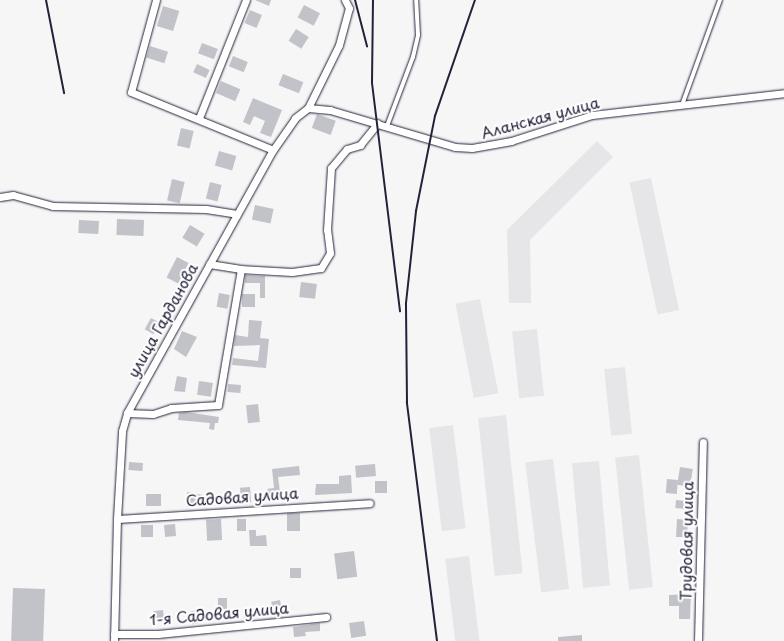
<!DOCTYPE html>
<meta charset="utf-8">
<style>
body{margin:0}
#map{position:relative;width:784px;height:641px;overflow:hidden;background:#f6f6f7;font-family:"Playpen Sans",sans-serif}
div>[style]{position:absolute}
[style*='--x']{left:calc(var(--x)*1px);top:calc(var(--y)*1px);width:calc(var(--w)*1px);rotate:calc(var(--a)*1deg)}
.built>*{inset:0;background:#e6e6e9;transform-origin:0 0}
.building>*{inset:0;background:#c2c2c9;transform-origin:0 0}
.roads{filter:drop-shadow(0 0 1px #22223b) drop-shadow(0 0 1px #22223b)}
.lane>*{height:4px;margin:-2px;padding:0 2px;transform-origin:2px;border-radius:2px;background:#fff}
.street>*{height:7px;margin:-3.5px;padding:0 3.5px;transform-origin:3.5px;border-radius:3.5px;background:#fff}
.rail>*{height:2px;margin:-1px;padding:0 1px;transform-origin:1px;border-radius:1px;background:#22223b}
span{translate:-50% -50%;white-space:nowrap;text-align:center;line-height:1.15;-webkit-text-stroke:4px #fff;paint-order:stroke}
.street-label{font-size:15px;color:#22223b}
</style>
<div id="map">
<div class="built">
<div style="clip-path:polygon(597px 141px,613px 157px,530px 240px,531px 303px,509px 303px,507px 230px)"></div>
<div style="left:651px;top:178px;width:135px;height:22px;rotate:78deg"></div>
<div style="left:480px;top:299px;width:96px;height:25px;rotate:79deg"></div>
<div style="left:537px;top:329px;width:67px;height:25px;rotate:84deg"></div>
<div style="left:625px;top:367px;width:67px;height:21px;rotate:84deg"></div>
<div style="left:506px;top:415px;width:159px;height:28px;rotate:84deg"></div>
<div style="left:453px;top:425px;width:104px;height:24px;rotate:83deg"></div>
<div style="left:639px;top:455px;width:133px;height:24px;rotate:84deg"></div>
<div style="left:553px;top:459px;width:131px;height:28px;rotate:83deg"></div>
<div style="left:599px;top:461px;width:125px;height:27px;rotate:85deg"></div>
<div style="left:469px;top:556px;width:86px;height:24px;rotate:83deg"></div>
</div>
<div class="building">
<div style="clip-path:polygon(255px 0,271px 0,269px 6px)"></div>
<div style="left:304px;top:5px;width:18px;height:14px;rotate:27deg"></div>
<div style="left:163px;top:6px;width:17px;height:21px;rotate:17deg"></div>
<div style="left:250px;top:10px;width:13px;height:14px;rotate:23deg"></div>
<div style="left:296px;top:29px;width:15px;height:14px;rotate:32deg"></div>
<div style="left:202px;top:43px;width:17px;height:11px;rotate:21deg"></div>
<div style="left:150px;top:46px;width:19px;height:12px;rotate:18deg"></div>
<div style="left:233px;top:56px;width:16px;height:11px;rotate:22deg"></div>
<div style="left:197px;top:64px;width:14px;height:9px;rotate:25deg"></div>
<div style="left:283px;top:74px;width:22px;height:12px;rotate:22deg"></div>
<div style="left:221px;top:81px;width:21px;height:13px;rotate:23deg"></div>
<div style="clip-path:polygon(253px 98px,282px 110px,271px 137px,260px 133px,265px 121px,254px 116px,250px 125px,243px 122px)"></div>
<div style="left:317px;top:114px;width:20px;height:15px;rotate:20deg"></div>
<div style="left:181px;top:128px;width:13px;height:18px;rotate:13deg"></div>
<div style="left:219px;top:151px;width:18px;height:15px;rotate:16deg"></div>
<div style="left:172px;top:179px;width:13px;height:22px;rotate:13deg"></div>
<div style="left:210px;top:182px;width:12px;height:17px;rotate:14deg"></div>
<div style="left:255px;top:205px;width:19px;height:15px;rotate:12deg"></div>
<div style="left:117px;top:219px;width:27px;height:16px;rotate:2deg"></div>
<div style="left:79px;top:220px;width:20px;height:13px;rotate:3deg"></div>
<div style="left:190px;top:225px;width:17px;height:15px;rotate:31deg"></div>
<div style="left:177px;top:257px;width:13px;height:23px;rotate:27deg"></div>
<div style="clip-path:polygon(245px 275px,265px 276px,265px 298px,260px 298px,260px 283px,245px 283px)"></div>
<div style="left:301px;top:282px;width:16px;height:15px;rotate:7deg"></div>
<div style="left:219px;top:293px;width:11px;height:14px;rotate:10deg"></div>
<div style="left:242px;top:294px;width:13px;height:13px"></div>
<div style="left:151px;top:318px;width:10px;height:13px;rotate:29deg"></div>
<div style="clip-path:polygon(249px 320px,262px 321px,260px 338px,269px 339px,266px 368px,232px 365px,233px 358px,258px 361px,260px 345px,234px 346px,235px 335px,248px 337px)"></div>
<div style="clip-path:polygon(182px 331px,197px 337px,186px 357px,174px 349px)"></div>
<div style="clip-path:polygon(177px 376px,187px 378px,185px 392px,174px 391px)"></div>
<div style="left:199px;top:381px;width:14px;height:14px;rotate:8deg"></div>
<div style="left:228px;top:384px;width:13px;height:8px;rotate:4deg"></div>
<div style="left:258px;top:404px;width:18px;height:12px;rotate:84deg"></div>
<div style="clip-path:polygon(186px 412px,219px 417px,218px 423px,215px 423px,214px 430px,209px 429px,210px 423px,178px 420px,179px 413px)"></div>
<div style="left:129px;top:462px;width:14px;height:8px;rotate:4deg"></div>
<div style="left:375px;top:464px;width:12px;height:20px;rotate:85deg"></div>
<div style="clip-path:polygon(299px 466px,300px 475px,278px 477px,281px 499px,266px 500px,266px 489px,274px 488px,272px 469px)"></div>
<div style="left:680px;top:467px;width:13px;height:18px;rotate:9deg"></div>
<div style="clip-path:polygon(351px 475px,352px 493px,315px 495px,316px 484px,339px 484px,339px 476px)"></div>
<div style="left:667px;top:479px;width:11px;height:14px;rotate:5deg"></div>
<div style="left:375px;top:481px;width:12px;height:12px"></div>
<div style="left:250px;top:487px;width:15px;height:10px;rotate:86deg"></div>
<div style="clip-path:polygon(187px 492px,208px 496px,207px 505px,187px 507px)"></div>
<div style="left:146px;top:494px;width:15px;height:12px"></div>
<div style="left:676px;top:500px;width:11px;height:8px;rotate:5deg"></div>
<div style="left:300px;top:513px;width:18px;height:13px;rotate:90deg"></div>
<div style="left:221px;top:519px;width:21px;height:15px;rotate:87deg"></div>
<div style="left:237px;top:519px;width:9px;height:12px"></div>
<div style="clip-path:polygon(677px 519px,689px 520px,686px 537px,676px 537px)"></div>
<div style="left:175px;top:524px;width:12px;height:11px;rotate:85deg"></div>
<div style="left:141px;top:525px;width:12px;height:12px"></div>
<div style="clip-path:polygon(249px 530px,256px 530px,256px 536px,266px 535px,267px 546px,250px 546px)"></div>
<div style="left:354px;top:551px;width:26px;height:20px;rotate:83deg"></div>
<div style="left:290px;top:568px;width:11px;height:10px"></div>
<div style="left:13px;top:588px;width:32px;height:53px;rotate:2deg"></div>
<div style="clip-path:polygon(691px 594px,690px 619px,679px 619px,679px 606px,669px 606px,669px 595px)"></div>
<div style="left:218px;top:598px;width:9px;height:11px"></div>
<div style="left:280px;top:600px;width:15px;height:9px;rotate:79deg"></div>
<div style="clip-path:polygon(254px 609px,254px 618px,244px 619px,244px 610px)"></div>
<div style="left:163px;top:610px;width:8px;height:10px;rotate:83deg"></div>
<div style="left:199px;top:610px;width:13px;height:9px;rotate:81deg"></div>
<div style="left:364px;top:621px;width:15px;height:15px;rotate:82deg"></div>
<div style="clip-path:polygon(320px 623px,320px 631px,305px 632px,306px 636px,294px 637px,293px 627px)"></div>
<div style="clip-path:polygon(582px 635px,582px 641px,558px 641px,558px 637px)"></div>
</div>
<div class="roads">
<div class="lane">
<div style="--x:682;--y:105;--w:112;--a:-70.1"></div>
<div style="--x:387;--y:126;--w:74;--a:-69.4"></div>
<div style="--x:413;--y:57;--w:23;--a:-77"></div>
<div style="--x:418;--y:35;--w:35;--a:-93"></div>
</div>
<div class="street">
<div style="--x:156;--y:0;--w:95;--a:105.2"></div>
<div style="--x:131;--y:92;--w:153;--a:22.2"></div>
<div style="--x:308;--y:108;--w:22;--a:5"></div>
<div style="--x:330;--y:110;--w:130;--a:16.5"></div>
<div style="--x:455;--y:147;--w:17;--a:3"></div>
<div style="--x:472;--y:148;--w:40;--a:-10"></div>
<div style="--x:511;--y:141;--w:85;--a:-17.8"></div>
<div style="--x:592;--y:115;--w:193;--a:-6.5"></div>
<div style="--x:199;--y:118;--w:127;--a:-68.3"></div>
<div style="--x:0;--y:197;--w:13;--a:-9"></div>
<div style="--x:13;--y:195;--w:41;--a:15.4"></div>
<div style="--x:53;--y:206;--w:153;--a:1.1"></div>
<div style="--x:206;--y:209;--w:31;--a:9"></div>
<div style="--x:239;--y:269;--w:53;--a:3.2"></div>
<div style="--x:292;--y:272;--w:29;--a:-8"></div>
<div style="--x:321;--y:268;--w:17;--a:-59"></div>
<div style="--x:330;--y:253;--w:23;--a:-97"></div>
<div style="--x:327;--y:230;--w:62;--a:-86.3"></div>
<div style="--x:331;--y:168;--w:25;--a:-50"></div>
<div style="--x:347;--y:149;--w:14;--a:-17"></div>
<div style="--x:360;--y:145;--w:28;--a:-51"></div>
<div style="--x:127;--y:413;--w:26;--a:2"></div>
<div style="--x:153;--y:414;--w:19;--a:-18"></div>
<div style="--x:171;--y:408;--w:47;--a:-3.7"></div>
<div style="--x:218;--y:405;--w:138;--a:-80.4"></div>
<div style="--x:241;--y:269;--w:32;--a:-171"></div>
<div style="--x:117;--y:519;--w:253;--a:-3.6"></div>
<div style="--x:114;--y:634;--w:44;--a:0"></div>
<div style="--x:158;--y:634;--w:169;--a:-5.8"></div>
<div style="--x:114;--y:641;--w:122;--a:-88.6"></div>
<div style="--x:117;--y:519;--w:88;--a:-86.7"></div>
<div style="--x:122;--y:431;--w:19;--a:-74"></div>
<div style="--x:127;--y:413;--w:301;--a:-61"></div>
<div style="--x:273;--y:150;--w:39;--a:-55"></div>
<div style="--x:295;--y:118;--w:16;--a:-38"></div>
<div style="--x:308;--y:108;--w:70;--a:-63.8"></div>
<div style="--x:339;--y:45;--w:38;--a:-75"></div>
<div style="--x:349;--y:8;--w:9;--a:-117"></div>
<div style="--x:698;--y:641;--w:199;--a:-88.6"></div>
</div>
</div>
<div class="rail">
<div style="--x:46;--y:0;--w:95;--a:79"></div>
<div style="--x:355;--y:0;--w:48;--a:75.4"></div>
<div style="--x:373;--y:0;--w:83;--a:90.7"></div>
<div style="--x:372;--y:83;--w:230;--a:83"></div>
<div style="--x:437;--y:641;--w:241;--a:-97.2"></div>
<div style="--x:407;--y:402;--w:99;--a:-90.6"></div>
<div style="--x:406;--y:303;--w:93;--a:-83.8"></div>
<div style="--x:416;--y:211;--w:97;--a:-78.7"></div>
<div style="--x:435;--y:116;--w:123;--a:-71"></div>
</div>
<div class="street-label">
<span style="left:540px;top:117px;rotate:-15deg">Аланская улица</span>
<span style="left:162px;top:320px;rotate:-61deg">улица Гарданова</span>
<span style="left:242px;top:496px;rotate:-4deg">Садовая улица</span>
<span style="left:686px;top:541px;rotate:-89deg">Трудовая улица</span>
<span style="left:219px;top:613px;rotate:-5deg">1-я Садовая улица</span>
</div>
</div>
